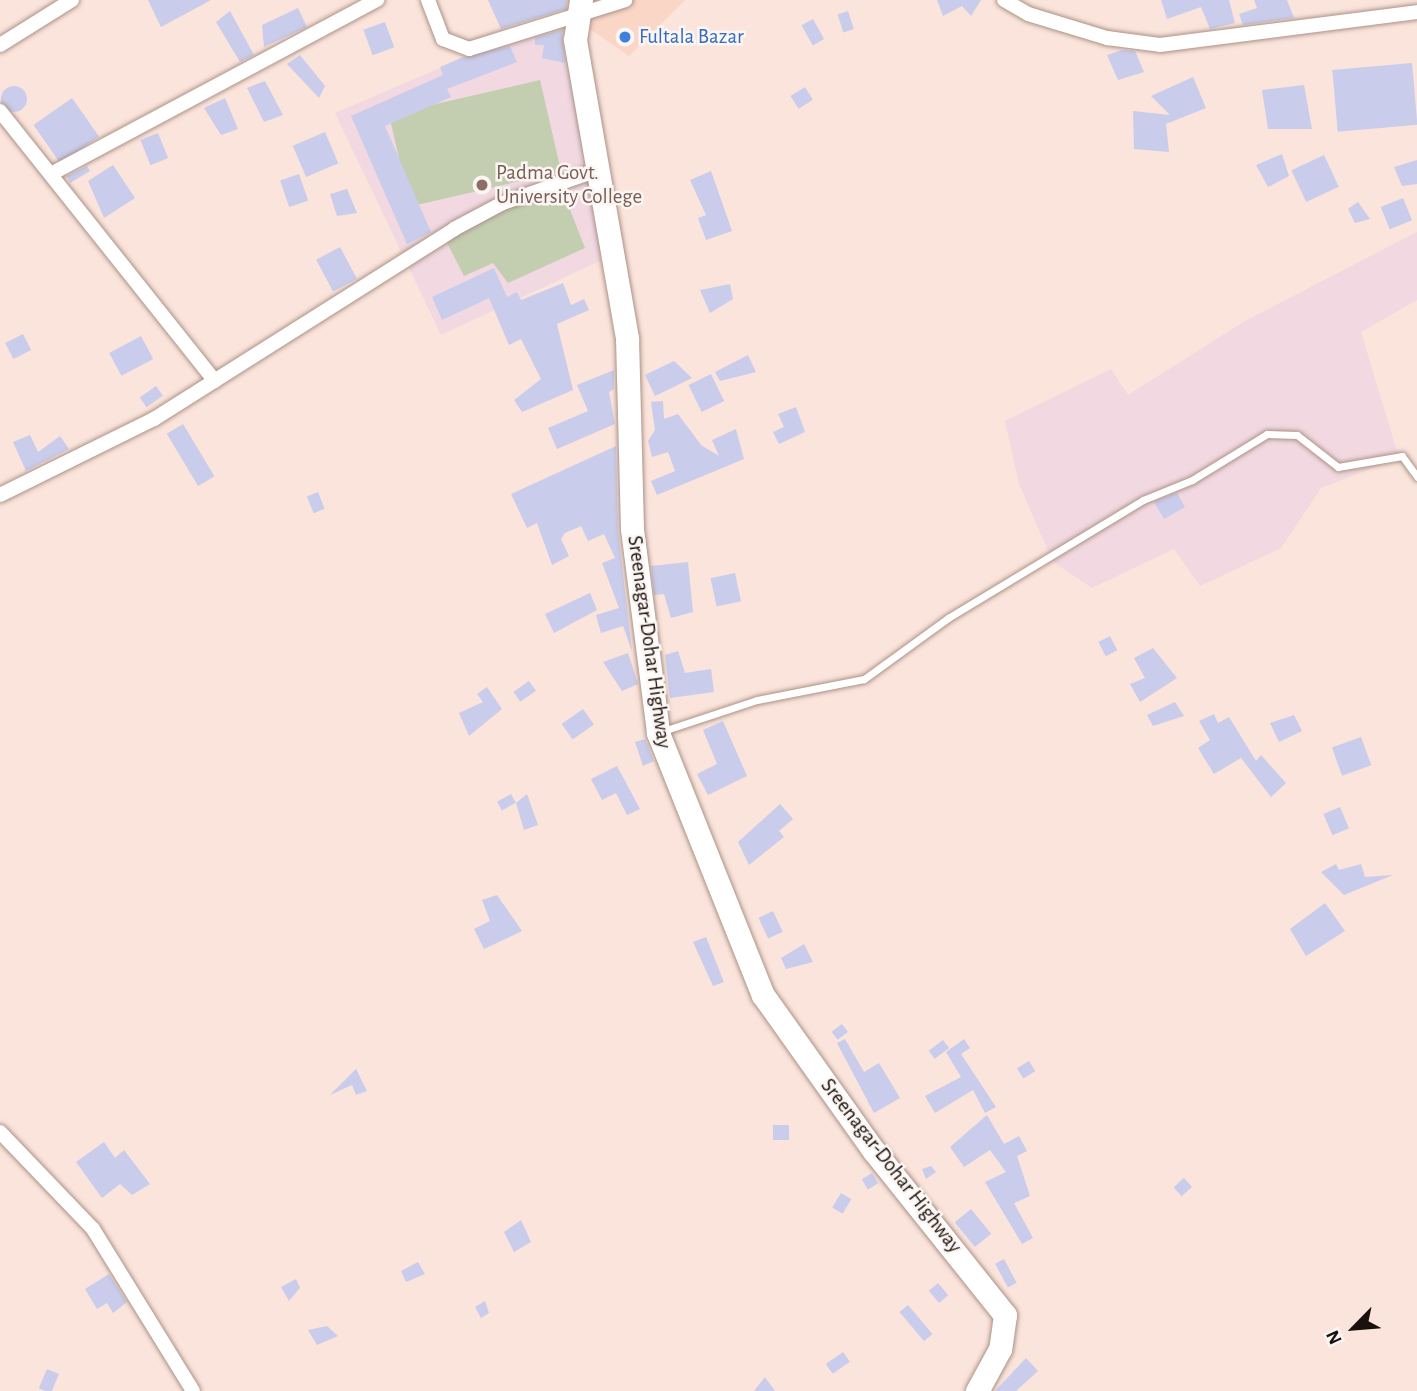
<!DOCTYPE html>
<style>
body{margin:0}
#map{position:relative;width:1417px;height:1391px;overflow:hidden;background:#fbe4db;font-family:"Alegreya Sans",sans-serif}
div>[style]{position:absolute}
[style*='--x']{left:calc(var(--x)*1px);top:calc(var(--y)*1px);width:calc(var(--w)*1px);rotate:calc(var(--a)*1deg)}
.built>*{inset:0;background:#f9d6c6}
.industrial>*{inset:0;background:#f2d8e0}
.education>*{inset:0;background:#f1d8e1}
.green>*{inset:0;background:#c3ceb1;transform-origin:0 0}
.building>*{inset:0;background:#c9cceb;transform-origin:0 0}
.round{border-radius:50%}
.roads{filter:drop-shadow(0 0 2px #ab9287) drop-shadow(0 0 2px #ab9287)}
.lane>*{height:7px;margin:-3.5px;padding:0 3.5px;transform-origin:3.5px;border-radius:3.5px;background:#fff}
.street>*{height:14px;margin:-7px;padding:0 7px;transform-origin:7px;border-radius:7px;background:#fff}
.primary>*{height:23px;margin:-11.5px;padding:0 11.5px;transform-origin:11.5px;border-radius:11.5px;background:#fff}
.dots>*{width:19px;height:19px;translate:-50% -50%;box-sizing:border-box;border:4px solid #fbf6f3;border-radius:50%}
span{translate:-50% -50%;white-space:nowrap;text-align:center;line-height:1.15;-webkit-text-stroke:5px #fbf6f3;paint-order:stroke}
.shop-label{font-size:21px;color:#366cbe}
.left{translate:0 -50%;text-align:left}
.education-label{font-size:21px;color:#785e54}
.street-label{font-size:21px;color:#1a110d}
.north{position:absolute;left:1319px;top:1293px;width:70px;height:70px;-webkit-text-stroke:5px #fbf6f3;paint-order:stroke;rotate:245deg;font-size:19px;font-weight:700;line-height:28px;text-align:center;color:#1a110d}
.north::after{content:'';display:block;margin:auto;width:24px;height:32px;background:#1a110d;clip-path:polygon(50% 0,100% 100%,50% 72%,0 100%)}
</style>
<div id="map">
<div class="built">
<div style="clip-path:polygon(548px 0,685px 0,629px 56px)"></div>
</div>
<div class="industrial">
<div style="clip-path:polygon(1417px 232px,1417px 300px,1361px 332px,1399px 458px,1321px 488px,1281px 548px,1200px 586px,1174px 549px,1092px 588px,1053px 562px,1019px 484px,1005px 421px,1111px 369px,1128px 395px,1245px 321px)"></div>
</div>
<div class="education">
<div style="clip-path:polygon(561px 16px,608px 257px,441px 335px,335px 113px)"></div>
</div>
<div class="green">
<div style="left:540px;top:80px;width:94px;height:155px;rotate:77deg"></div>
<div style="clip-path:polygon(560px 184px,585px 248px,508px 283px,493px 263px,464px 276px,445px 239px)"></div>
</div>
<div class="building">
<div style="clip-path:polygon(148px 0,211px 0,161px 27px)"></div>
<div style="clip-path:polygon(488px 0,567px 0,566px 9px,501px 29px)"></div>
<div style="clip-path:polygon(937px 0,981px 0,971px 16px,962px 6px,943px 16px)"></div>
<div style="clip-path:polygon(1161px 0,1229px 0,1235px 23px,1210px 29px,1201px 7px,1167px 19px)"></div>
<div style="clip-path:polygon(1254px 0,1287px 0,1294px 18px,1243px 25px,1239px 14px,1257px 8px)"></div>
<div style="clip-path:polygon(298px 8px,307px 27px,264px 47px,262px 25px)"></div>
<div style="clip-path:polygon(230px 11px,254px 55px,240px 62px,216px 22px)"></div>
<div style="left:848px;top:11px;width:19px;height:11px;rotate:72deg"></div>
<div style="left:813px;top:19px;width:23px;height:13px;rotate:61deg"></div>
<div style="left:385px;top:22px;width:27px;height:23px;rotate:70deg"></div>
<div style="clip-path:polygon(562px 30px,565px 63px,542px 58px,544px 45px,535px 45px,535px 38px)"></div>
<div style="clip-path:polygon(510px 46px,517px 62px,447px 89px,451px 97px,385px 126px,431px 232px,407px 244px,351px 116px,443px 75px,440px 67px,463px 57px)"></div>
<div style="clip-path:polygon(1122px 50px,1135px 51px,1144px 72px,1118px 80px,1107px 55px)"></div>
<div style="clip-path:polygon(300px 55px,325px 86px,319px 98px,287px 64px)"></div>
<div style="left:1412px;top:63px;width:62px;height:80px;rotate:85deg"></div>
<div style="clip-path:polygon(1193px 77px,1206px 108px,1166px 124px,1169px 152px,1134px 149px,1133px 111px,1170px 115px,1151px 96px)"></div>
<div style="clip-path:polygon(265px 81px,283px 115px,264px 122px,247px 88px)"></div>
<div style="clip-path:polygon(1304px 85px,1312px 129px,1268px 129px,1262px 90px)"></div>
<div class="round" style="left:1px;top:86px;width:26px;height:26px"></div>
<div style="left:805px;top:87px;width:15px;height:17px;rotate:58deg"></div>
<div style="left:72px;top:98px;width:47px;height:47px;rotate:55deg"></div>
<div style="clip-path:polygon(225px 98px,238px 129px,221px 135px,204px 108px)"></div>
<div style="left:325px;top:132px;width:34px;height:35px;rotate:67deg"></div>
<div style="left:158px;top:133px;width:27px;height:19px;rotate:68deg"></div>
<div style="clip-path:polygon(1282px 154px,1289px 176px,1268px 187px,1256px 165px)"></div>
<div style="left:1324px;top:155px;width:35px;height:36px;rotate:65deg"></div>
<div style="clip-path:polygon(1417px 160px,1417px 184px,1402px 186px,1394px 167px)"></div>
<div style="clip-path:polygon(113px 165px,135px 198px,104px 218px,88px 181px)"></div>
<div style="clip-path:polygon(87px 166px,90px 171px,70px 183px,67px 176px)"></div>
<div style="clip-path:polygon(711px 171px,732px 231px,706px 240px,698px 218px,706px 215px,690px 180px)"></div>
<div style="left:299px;top:174px;width:28px;height:20px;rotate:71deg"></div>
<div style="clip-path:polygon(347px 189px,357px 213px,337px 216px,330px 194px)"></div>
<div style="left:1403px;top:198px;width:24px;height:24px;rotate:68deg"></div>
<div style="clip-path:polygon(1358px 202px,1370px 219px,1355px 223px,1348px 209px)"></div>
<div style="left:340px;top:247px;width:36px;height:27px;rotate:62deg"></div>
<div style="clip-path:polygon(494px 268px,507px 297px,517px 292px,521px 300px,563px 283px,571px 305px,584px 299px,589px 310px,557px 324px,573px 390px,522px 412px,514px 400px,541px 379px,521px 339px,509px 345px,489px 298px,442px 320px,432px 297px)"></div>
<div style="clip-path:polygon(730px 284px,733px 299px,710px 313px,700px 290px)"></div>
<div style="left:23px;top:334px;width:18px;height:20px;rotate:63deg"></div>
<div style="left:141px;top:336px;width:26px;height:36px;rotate:62deg"></div>
<div style="clip-path:polygon(748px 355px,756px 372px,720px 381px,715px 372px)"></div>
<div style="clip-path:polygon(674px 361px,692px 378px,655px 396px,645px 375px)"></div>
<div style="clip-path:polygon(614px 370px,614px 389px,609px 392px,615px 424px,557px 449px,548px 428px,588px 411px,577px 385px)"></div>
<div style="left:711px;top:374px;width:30px;height:25px;rotate:64deg"></div>
<div style="left:156px;top:386px;width:12px;height:20px;rotate:55deg"></div>
<div style="clip-path:polygon(663px 401px,664px 419px,678px 414px,701px 445px,719px 456px,712px 440px,736px 429px,744px 459px,657px 495px,651px 481px,675px 471px,668px 452px,652px 457px,648px 441px,655px 430px,651px 402px)"></div>
<div style="clip-path:polygon(796px 407px,805px 432px,779px 444px,773px 432px,784px 427px,778px 414px)"></div>
<div style="left:183px;top:424px;width:61px;height:19px;rotate:59deg"></div>
<div style="clip-path:polygon(30px 435px,38px 452px,60px 436px,69px 449px,26px 471px,13px 442px)"></div>
<div style="clip-path:polygon(616px 446px,618px 531px,632px 651px,623px 626px,601px 633px,596px 615px,619px 608px,602px 563px,615px 558px,604px 534px,588px 541px,581px 526px,565px 533px,561px 539px,569px 556px,552px 565px,537px 523px,527px 528px,511px 494px)"></div>
<div style="left:318px;top:492px;width:18px;height:12px;rotate:68deg"></div>
<div style="clip-path:polygon(1177px 493px,1185px 507px,1164px 519px,1154px 502px)"></div>
<div style="clip-path:polygon(688px 562px,693px 612px,671px 618px,664px 594px,654px 595px,651px 566px)"></div>
<div style="left:735px;top:573px;width:29px;height:25px;rotate:78deg"></div>
<div style="clip-path:polygon(590px 593px,597px 610px,554px 633px,545px 614px)"></div>
<div style="left:1110px;top:636px;width:16px;height:13px;rotate:63deg"></div>
<div style="clip-path:polygon(1153px 648px,1177px 678px,1140px 702px,1130px 684px,1145px 678px,1134px 658px)"></div>
<div style="clip-path:polygon(678px 651px,685px 673px,711px 669px,714px 692px,670px 698px,665px 655px)"></div>
<div style="clip-path:polygon(628px 653px,638px 684px,622px 691px,603px 662px)"></div>
<div style="left:529px;top:681px;width:12px;height:19px;rotate:55deg"></div>
<div style="clip-path:polygon(487px 687px,502px 709px,469px 736px,459px 713px,483px 702px,477px 694px)"></div>
<div style="clip-path:polygon(1175px 702px,1184px 716px,1153px 726px,1147px 715px)"></div>
<div style="left:583px;top:709px;width:19px;height:26px;rotate:55deg"></div>
<div style="clip-path:polygon(1214px 714px,1218px 723px,1229px 717px,1256px 761px,1261px 755px,1286px 783px,1271px 797px,1241px 758px,1214px 774px,1198px 748px,1210px 740px,1199px 721px)"></div>
<div style="clip-path:polygon(1294px 715px,1302px 731px,1279px 742px,1270px 723px)"></div>
<div style="clip-path:polygon(723px 721px,747px 776px,708px 795px,697px 774px,717px 764px,703px 730px)"></div>
<div style="left:1361px;top:737px;width:30px;height:31px;rotate:70deg"></div>
<div style="clip-path:polygon(645px 739px,654px 761px,643px 766px,635px 742px)"></div>
<div style="clip-path:polygon(617px 766px,640px 809px,627px 815px,616px 793px,602px 800px,591px 779px)"></div>
<div style="left:511px;top:794px;width:10px;height:16px;rotate:61deg"></div>
<div style="clip-path:polygon(527px 794px,538px 825px,524px 830px,516px 803px)"></div>
<div style="clip-path:polygon(780px 804px,793px 819px,779px 831px,784px 837px,749px 865px,738px 842px)"></div>
<div style="left:1340px;top:807px;width:23px;height:18px;rotate:67deg"></div>
<div style="clip-path:polygon(1336px 864px,1339px 870px,1361px 864px,1365px 877px,1393px 875px,1344px 895px,1321px 872px)"></div>
<div style="clip-path:polygon(497px 895px,522px 931px,484px 949px,474px 929px,490px 921px,482px 900px)"></div>
<div style="clip-path:polygon(1325px 903px,1345px 931px,1306px 956px,1290px 929px)"></div>
<div style="left:773px;top:911px;width:23px;height:16px;rotate:65deg"></div>
<div style="clip-path:polygon(706px 937px,724px 982px,713px 986px,693px 942px)"></div>
<div style="clip-path:polygon(804px 944px,813px 962px,786px 969px,781px 958px)"></div>
<div style="left:842px;top:1024px;width:10px;height:13px;rotate:53deg"></div>
<div style="clip-path:polygon(845px 1039px,864px 1072px,879px 1063px,900px 1098px,874px 1113px,837px 1043px)"></div>
<div style="clip-path:polygon(964px 1039px,970px 1048px,961px 1054px,996px 1107px,985px 1113px,973px 1090px,935px 1113px,925px 1096px,961px 1077px,946px 1052px)"></div>
<div style="left:943px;top:1040px;width:10px;height:18px;rotate:53deg"></div>
<div style="left:1029px;top:1061px;width:12px;height:14px;rotate:59deg"></div>
<div style="clip-path:polygon(356px 1069px,367px 1091px,356px 1095px,352px 1085px,330px 1095px)"></div>
<div style="clip-path:polygon(987px 1115px,1004px 1144px,1019px 1136px,1027px 1151px,1017px 1156px,1030px 1196px,1014px 1203px,1033px 1238px,1022px 1244px,985px 1182px,1006px 1172px,990px 1150px,964px 1167px,950px 1147px)"></div>
<div style="left:773px;top:1125px;width:16px;height:15px"></div>
<div style="clip-path:polygon(104px 1142px,115px 1158px,124px 1150px,150px 1184px,132px 1195px,120px 1184px,102px 1198px,76px 1162px)"></div>
<div style="clip-path:polygon(931px 1166px,936px 1172px,926px 1179px,922px 1169px)"></div>
<div style="left:872px;top:1173px;width:12px;height:12px;rotate:59deg"></div>
<div style="left:1184px;top:1178px;width:12px;height:14px;rotate:48deg"></div>
<div style="left:841px;top:1193px;width:12px;height:17px;rotate:31deg"></div>
<div style="left:971px;top:1209px;width:32px;height:21px;rotate:51deg"></div>
<div style="clip-path:polygon(521px 1220px,531px 1242px,514px 1252px,504px 1232px)"></div>
<div style="left:1004px;top:1259px;width:27px;height:10px;rotate:62deg"></div>
<div style="clip-path:polygon(418px 1262px,425px 1274px,406px 1282px,401px 1271px)"></div>
<div style="clip-path:polygon(109px 1274px,127px 1302px,113px 1313px,107px 1303px,97px 1309px,85px 1289px)"></div>
<div style="clip-path:polygon(296px 1279px,300px 1288px,289px 1301px,281px 1287px)"></div>
<div style="left:938px;top:1283px;width:16px;height:12px;rotate:50deg"></div>
<div style="clip-path:polygon(485px 1301px,489px 1313px,481px 1318px,475px 1307px)"></div>
<div style="left:908px;top:1305px;width:38px;height:11px;rotate:50deg"></div>
<div style="clip-path:polygon(327px 1326px,338px 1336px,317px 1345px,308px 1330px)"></div>
<div style="left:843px;top:1352px;width:12px;height:21px;rotate:55deg"></div>
<div style="clip-path:polygon(1026px 1358px,1038px 1371px,1016px 1391px,995px 1391px)"></div>
<div style="left:47px;top:1369px;width:13px;height:21px;rotate:23deg"></div>
<div style="clip-path:polygon(765px 1377px,775px 1391px,754px 1391px)"></div>
</div>
<div class="roads">
<div class="lane">
<div style="--x:660;--y:732;--w:102;--a:-18.3"></div>
<div style="--x:757;--y:700;--w:109;--a:-11.1"></div>
<div style="--x:864;--y:679;--w:104;--a:-36"></div>
<div style="--x:948;--y:618;--w:228;--a:-31.2"></div>
<div style="--x:1143;--y:500;--w:53;--a:-22.2"></div>
<div style="--x:1192;--y:480;--w:88;--a:-31.5"></div>
<div style="--x:1267;--y:434;--w:30;--a:2"></div>
<div style="--x:1297;--y:435;--w:52;--a:38"></div>
<div style="--x:1338;--y:467;--w:65;--a:-9.8"></div>
<div style="--x:1402;--y:456;--w:26;--a:54"></div>
</div>
<div class="street">
<div style="--x:428;--y:0;--w:42;--a:69"></div>
<div style="--x:443;--y:39;--w:28;--a:21"></div>
<div style="--x:469;--y:49;--w:164;--a:-17.4"></div>
<div style="--x:1004;--y:0;--w:28;--a:30"></div>
<div style="--x:1028;--y:14;--w:83;--a:16.9"></div>
<div style="--x:1107;--y:38;--w:53;--a:7.5"></div>
<div style="--x:1160;--y:45;--w:259;--a:-7.3"></div>
<div style="--x:0;--y:45;--w:85;--a:-32"></div>
<div style="--x:0;--y:111;--w:345;--a:51.5"></div>
<div style="--x:51;--y:174;--w:370;--a:-28.1"></div>
<div style="--x:0;--y:495;--w:172;--a:-26.3"></div>
<div style="--x:154;--y:419;--w:355;--a:-32.3"></div>
<div style="--x:454;--y:229;--w:55;--a:-28"></div>
<div style="--x:503;--y:203;--w:101;--a:-19.2"></div>
<div style="--x:0;--y:1132;--w:134;--a:46.2"></div>
<div style="--x:93;--y:1229;--w:190;--a:58.3"></div>
</div>
<div class="primary">
<div style="--x:581;--y:0;--w:40;--a:98.5"></div>
<div style="--x:575;--y:40;--w:303;--a:80.1"></div>
<div style="--x:627;--y:338;--w:191;--a:88.5"></div>
<div style="--x:632;--y:529;--w:206;--a:82.7"></div>
<div style="--x:658;--y:733;--w:282;--a:68.2"></div>
<div style="--x:763;--y:995;--w:191;--a:54.6"></div>
<div style="--x:874;--y:1151;--w:210;--a:51.4"></div>
<div style="--x:1005;--y:1315;--w:34;--a:98"></div>
<div style="--x:1000;--y:1349;--w:48;--a:118.7"></div>
</div>
</div>
<div class="dots">
<div style="left:625px;top:37px;background:#3f7fe0"></div>
<div style="left:482px;top:185px;background:#8d6e63"></div>
</div>
<div class="shop-label">
<span class="left" style="left:639px;top:37px">Fultala Bazar</span>
</div>
<div class="education-label">
<span class="left" style="left:496px;top:185px">Padma Govt.<br>University College</span>
</div>
<div class="street-label">
<span style="left:649px;top:642px;rotate:82deg">Sreenagar-Dohar Highway</span>
<span style="left:891px;top:1166px;rotate:52deg">Sreenagar-Dohar Highway</span>
</div>
<div class="north">N</div>
</div>
